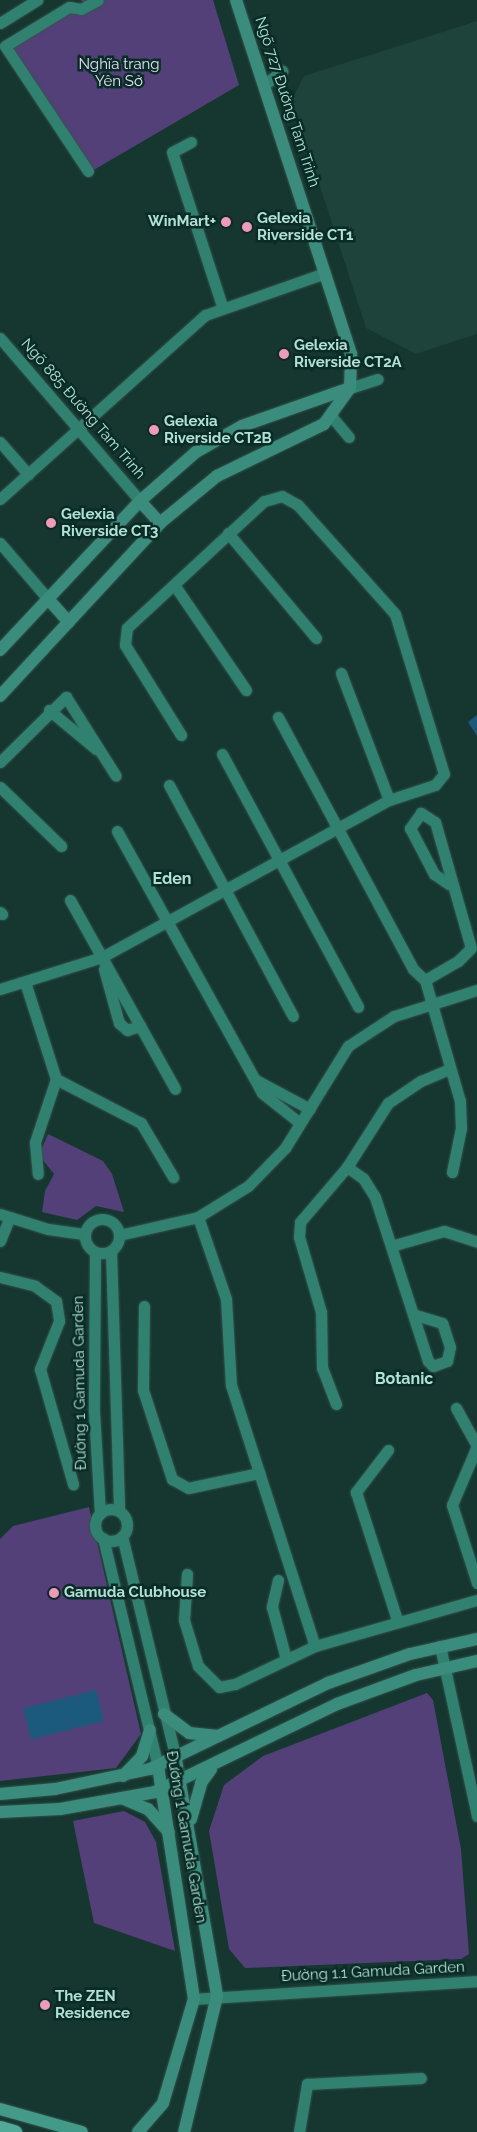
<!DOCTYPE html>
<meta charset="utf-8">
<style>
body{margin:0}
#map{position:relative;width:477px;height:2132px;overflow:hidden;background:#163630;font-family:Raleway,sans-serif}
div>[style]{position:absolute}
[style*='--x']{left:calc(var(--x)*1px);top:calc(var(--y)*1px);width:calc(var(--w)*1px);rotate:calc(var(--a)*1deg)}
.built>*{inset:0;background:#1e433b}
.green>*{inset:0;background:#534078}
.water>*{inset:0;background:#1c5a7d;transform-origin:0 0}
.roads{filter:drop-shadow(0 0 1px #32544d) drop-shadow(0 0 1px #32544d)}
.street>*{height:11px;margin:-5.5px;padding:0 5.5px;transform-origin:5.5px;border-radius:5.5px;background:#318171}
.street>.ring{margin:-5.5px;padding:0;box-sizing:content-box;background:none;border:11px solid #318171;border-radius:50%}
.secondary>*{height:12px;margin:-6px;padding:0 6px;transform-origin:6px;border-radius:6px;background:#3a8d7c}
.primary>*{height:12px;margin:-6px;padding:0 6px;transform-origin:6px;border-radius:6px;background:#449a88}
.highway>*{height:15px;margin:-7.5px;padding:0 7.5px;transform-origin:7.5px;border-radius:7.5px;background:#50aa97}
.dots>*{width:14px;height:14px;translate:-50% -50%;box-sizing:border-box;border:2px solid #0a2c26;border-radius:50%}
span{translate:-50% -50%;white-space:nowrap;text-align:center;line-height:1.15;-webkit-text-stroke:5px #0a2c26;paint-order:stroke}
.park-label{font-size:15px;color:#e6e0f8}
.street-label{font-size:15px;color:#b1e0d4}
.poi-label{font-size:15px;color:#b1e0d4;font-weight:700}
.left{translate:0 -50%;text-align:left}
.right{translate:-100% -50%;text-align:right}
.neighbourhood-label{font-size:16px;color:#b1e0d4;font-weight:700}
</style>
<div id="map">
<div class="built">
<div style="clip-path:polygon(477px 21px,477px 334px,416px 354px,366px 328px,292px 100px,304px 76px)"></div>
</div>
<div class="green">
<div style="clip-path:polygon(81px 0,213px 0,239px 85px,92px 171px,10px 45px,73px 10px,77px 15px,87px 10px)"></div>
<div style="clip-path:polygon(48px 1134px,103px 1161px,112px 1174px,124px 1212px,96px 1206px,77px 1220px,42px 1212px,45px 1191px,54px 1174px,39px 1155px)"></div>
<div style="clip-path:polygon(89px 1507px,141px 1734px,116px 1768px,0 1781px,0 1539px,13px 1526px)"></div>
<div style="clip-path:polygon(427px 1693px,433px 1700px,461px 1849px,469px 1954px,461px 1959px,245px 1968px,229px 1949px,209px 1831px,224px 1785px,263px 1756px)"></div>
<div style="clip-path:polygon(124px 1811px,145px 1822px,156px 1842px,175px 1951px,94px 1923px,73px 1821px)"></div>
</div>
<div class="water">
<div style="clip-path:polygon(477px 715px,477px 736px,468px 722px)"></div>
<div style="left:96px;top:1690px;width:32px;height:75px;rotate:76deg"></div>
</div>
<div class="roads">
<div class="street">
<div style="--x:0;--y:23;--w:44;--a:-31.9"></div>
<div style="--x:264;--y:85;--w:23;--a:-38"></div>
<div style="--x:191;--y:142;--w:21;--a:152"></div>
<div style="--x:172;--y:152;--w:162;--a:72"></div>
<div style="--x:88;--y:171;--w:150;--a:-123.6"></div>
<div style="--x:5;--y:46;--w:75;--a:-31.4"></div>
<div style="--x:69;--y:7;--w:12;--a:9"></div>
<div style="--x:81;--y:9;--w:19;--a:-28"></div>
<div style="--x:0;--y:338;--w:215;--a:49.3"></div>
<div style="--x:350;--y:388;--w:29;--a:-18"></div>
<div style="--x:332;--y:417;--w:26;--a:50"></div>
<div style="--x:0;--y:442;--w:43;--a:48.8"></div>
<div style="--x:0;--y:499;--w:275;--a:-41.9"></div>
<div style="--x:205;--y:315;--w:127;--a:-19.3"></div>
<div style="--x:228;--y:533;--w:137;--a:50"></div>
<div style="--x:0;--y:543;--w:74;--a:49.4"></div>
<div style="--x:175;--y:586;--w:126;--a:55.7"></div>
<div style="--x:341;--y:673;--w:136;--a:69.3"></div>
<div style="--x:49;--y:710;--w:61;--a:39.7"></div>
<div style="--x:278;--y:717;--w:286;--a:61.8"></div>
<div style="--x:413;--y:969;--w:16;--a:43"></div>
<div style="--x:425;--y:980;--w:126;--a:73.9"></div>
<div style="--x:460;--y:1101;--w:27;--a:88"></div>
<div style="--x:461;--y:1128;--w:45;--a:101.6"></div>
<div style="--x:222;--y:754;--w:287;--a:61.7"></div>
<div style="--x:0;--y:762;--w:93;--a:-44.6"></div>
<div style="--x:66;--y:697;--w:93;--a:57.7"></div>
<div style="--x:169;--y:785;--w:262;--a:61.8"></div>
<div style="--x:0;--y:787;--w:85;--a:44"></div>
<div style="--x:117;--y:831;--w:299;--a:61"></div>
<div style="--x:262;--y:1093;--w:48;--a:38.3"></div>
<div style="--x:70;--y:900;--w:216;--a:60.9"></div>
<div style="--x:0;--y:912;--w:3;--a:45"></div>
<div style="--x:104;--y:969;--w:56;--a:74.5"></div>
<div style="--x:119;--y:1023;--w:11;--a:41"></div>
<div style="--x:127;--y:1030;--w:14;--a:-17"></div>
<div style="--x:425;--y:980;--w:38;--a:-30"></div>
<div style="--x:458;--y:961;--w:18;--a:-45"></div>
<div style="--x:471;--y:948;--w:131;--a:-105.9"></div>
<div style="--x:435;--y:822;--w:17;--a:-147"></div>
<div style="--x:421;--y:813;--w:19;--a:126"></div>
<div style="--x:410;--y:828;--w:52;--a:62.4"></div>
<div style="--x:434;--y:874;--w:18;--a:34"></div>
<div style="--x:25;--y:982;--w:102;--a:72.3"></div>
<div style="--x:56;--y:1079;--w:66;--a:108.4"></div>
<div style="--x:35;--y:1142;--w:32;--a:85"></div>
<div style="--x:0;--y:989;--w:107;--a:-17.4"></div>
<div style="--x:102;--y:957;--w:327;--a:-28.7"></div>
<div style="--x:389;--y:800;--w:48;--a:-18.1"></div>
<div style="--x:435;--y:785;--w:14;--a:-51"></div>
<div style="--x:444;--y:774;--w:167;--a:-107"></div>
<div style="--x:395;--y:614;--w:146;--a:-131.7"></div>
<div style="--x:298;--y:505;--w:18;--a:-151"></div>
<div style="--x:282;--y:496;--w:19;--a:164"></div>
<div style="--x:264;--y:501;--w:187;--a:137.2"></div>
<div style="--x:127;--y:628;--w:17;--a:97"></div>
<div style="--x:125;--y:645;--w:106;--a:58.1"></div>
<div style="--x:56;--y:1079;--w:96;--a:27.4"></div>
<div style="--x:141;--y:1123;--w:63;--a:59.3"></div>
<div style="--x:256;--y:1080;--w:61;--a:28.2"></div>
<div style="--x:347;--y:1167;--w:19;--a:35"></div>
<div style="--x:363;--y:1178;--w:22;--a:58"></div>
<div style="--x:375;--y:1197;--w:172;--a:72.1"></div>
<div style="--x:428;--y:1361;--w:7;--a:45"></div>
<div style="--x:433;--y:1366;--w:15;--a:-20"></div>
<div style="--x:447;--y:1361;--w:14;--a:-78"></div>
<div style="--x:450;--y:1347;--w:25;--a:-108"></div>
<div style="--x:442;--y:1323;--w:30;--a:-163"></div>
<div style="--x:0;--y:1214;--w:50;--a:17.4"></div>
<div style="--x:48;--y:1229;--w:36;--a:8"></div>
<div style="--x:198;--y:1217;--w:87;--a:71.1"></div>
<div style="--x:226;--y:1299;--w:86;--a:86.7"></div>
<div style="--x:231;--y:1385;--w:274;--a:72.2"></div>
<div class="ring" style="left:85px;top:1219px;width:23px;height:23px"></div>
<div style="--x:119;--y:1235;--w:81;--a:-12.8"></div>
<div style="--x:198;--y:1217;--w:59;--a:-31.8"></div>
<div style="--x:248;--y:1186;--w:53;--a:-45.8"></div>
<div style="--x:285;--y:1148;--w:120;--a:-58.3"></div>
<div style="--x:348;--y:1046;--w:55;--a:-33.1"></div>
<div style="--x:394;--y:1016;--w:87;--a:-17.4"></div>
<div style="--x:0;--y:1241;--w:24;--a:-68"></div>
<div style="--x:391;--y:1246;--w:55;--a:-15.8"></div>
<div style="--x:444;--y:1231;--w:35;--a:18"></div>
<div style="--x:111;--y:1251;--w:260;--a:88.2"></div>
<div style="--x:95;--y:1252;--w:160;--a:90.4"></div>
<div style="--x:94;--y:1412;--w:102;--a:86.6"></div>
<div style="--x:0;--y:1277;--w:36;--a:14"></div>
<div style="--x:35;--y:1286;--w:26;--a:36"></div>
<div style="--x:56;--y:1301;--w:20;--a:81"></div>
<div style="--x:59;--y:1321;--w:52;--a:111.6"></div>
<div style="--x:40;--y:1369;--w:120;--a:74"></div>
<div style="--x:144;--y:1306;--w:84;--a:90.7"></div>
<div style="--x:143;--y:1390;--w:94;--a:72"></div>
<div style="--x:172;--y:1479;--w:18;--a:29"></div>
<div style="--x:188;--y:1488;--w:73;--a:-11.9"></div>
<div style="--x:336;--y:1404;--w:39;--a:-111"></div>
<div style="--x:322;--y:1368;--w:56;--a:-91"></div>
<div style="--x:321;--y:1312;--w:78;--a:-106.3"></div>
<div style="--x:299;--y:1237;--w:15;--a:-86"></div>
<div style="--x:300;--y:1222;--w:72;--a:-49.5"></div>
<div style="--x:347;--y:1167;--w:76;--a:-57.4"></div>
<div style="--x:388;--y:1103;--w:40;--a:-34"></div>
<div style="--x:421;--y:1081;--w:30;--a:-23"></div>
<div style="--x:456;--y:1408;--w:43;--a:61.1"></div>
<div style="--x:477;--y:1446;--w:64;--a:113"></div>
<div style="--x:452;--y:1505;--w:82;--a:72.2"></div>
<div style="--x:388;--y:1450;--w:53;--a:127.3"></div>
<div style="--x:356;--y:1492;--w:134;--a:72.2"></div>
<div class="ring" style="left:95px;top:1509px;width:21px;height:21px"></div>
<div style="--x:122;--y:1536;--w:230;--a:76.4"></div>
<div style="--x:103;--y:1538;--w:236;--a:76.5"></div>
<div style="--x:187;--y:1574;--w:46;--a:93.7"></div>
<div style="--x:184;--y:1620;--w:48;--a:73.1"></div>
<div style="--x:198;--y:1666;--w:30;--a:45"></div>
<div style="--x:219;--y:1687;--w:16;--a:-11"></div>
<div style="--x:235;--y:1684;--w:89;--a:-25.4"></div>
<div style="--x:315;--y:1646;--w:168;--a:-15.9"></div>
<div style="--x:278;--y:1580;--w:28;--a:103"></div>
<div style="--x:272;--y:1607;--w:54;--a:74.9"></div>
<div style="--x:440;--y:1646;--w:174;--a:77.7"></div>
<div style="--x:194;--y:1999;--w:284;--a:-3.6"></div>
<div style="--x:299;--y:2132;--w:49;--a:-80.5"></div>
<div style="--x:307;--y:2084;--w:114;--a:-3"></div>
</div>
<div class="secondary">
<div style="--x:140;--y:501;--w:30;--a:48"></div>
<div style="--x:48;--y:599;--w:31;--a:48"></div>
<div style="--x:0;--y:650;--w:204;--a:-46.8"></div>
<div style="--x:140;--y:501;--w:74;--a:-41.2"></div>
<div style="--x:196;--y:452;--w:53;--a:-29.5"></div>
<div style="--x:242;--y:426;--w:114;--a:-19.4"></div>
<div style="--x:0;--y:696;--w:236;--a:-47.2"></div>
<div style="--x:160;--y:523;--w:74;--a:-39.5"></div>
<div style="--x:217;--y:476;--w:119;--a:-25.9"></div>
<div style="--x:324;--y:424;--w:44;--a:-54.2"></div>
<div style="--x:350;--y:388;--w:34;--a:-88"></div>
<div style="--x:351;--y:354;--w:372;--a:-108"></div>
<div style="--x:164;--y:1714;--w:31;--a:37"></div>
<div style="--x:189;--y:1733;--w:29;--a:6"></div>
<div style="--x:176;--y:1760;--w:240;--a:80.1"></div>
<div style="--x:217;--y:1996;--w:140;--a:103.6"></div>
<div style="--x:123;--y:1776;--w:28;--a:-46"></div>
<div style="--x:142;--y:1756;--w:27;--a:-73"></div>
<div style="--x:0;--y:1794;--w:55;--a:-5.2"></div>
<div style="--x:55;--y:1789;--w:97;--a:-11.9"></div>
<div style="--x:150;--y:1769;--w:198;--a:-25.8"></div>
<div style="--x:328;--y:1683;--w:87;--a:-19.5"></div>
<div style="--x:410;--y:1654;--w:69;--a:-12.6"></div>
<div style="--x:124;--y:1799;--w:26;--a:23"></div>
<div style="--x:148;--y:1809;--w:31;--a:48"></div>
<div style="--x:0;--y:1812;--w:60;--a:-2.9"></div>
<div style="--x:60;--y:1809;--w:97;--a:-10.1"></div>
<div style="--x:155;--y:1792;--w:202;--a:-25.8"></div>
<div style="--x:337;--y:1704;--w:84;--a:-20.2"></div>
<div style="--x:416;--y:1675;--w:63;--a:-12.9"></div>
<div style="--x:191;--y:1819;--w:37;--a:-74"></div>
<div style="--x:201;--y:1783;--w:17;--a:-54"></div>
<div style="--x:138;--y:2132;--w:38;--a:-49"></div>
<div style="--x:163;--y:2103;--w:109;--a:-73.4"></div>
<div style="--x:194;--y:1999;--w:235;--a:-98.8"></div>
</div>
<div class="primary">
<div style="--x:0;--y:2109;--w:85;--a:15.7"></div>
</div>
<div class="highway">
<div style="--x:0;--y:2128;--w:15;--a:16"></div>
</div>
</div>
<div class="dots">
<div style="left:226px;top:222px;background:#f09ab7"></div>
<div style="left:247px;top:227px;background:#f09ab7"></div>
<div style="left:284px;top:354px;background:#f09ab7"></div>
<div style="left:154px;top:430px;background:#f09ab7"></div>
<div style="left:51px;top:523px;background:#f09ab7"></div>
<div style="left:54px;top:1593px;background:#f09ab7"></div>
<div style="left:45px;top:2005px;background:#f09ab7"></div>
</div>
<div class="park-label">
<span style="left:119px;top:73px">Nghĩa trang<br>Yên Sở</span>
</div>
<div class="street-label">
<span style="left:287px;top:102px;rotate:72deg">Ngõ 727 Đường Tam Trinh</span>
<span style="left:83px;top:409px;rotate:49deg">Ngõ 885 Đường Tam Trinh</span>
<span style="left:80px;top:1383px;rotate:-91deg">Đường 1 Gamuda Garden</span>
<span style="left:186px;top:1837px;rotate:80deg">Đường 1 Gamuda Garden</span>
<span style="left:373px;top:1972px;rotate:-3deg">Đường 1.1 Gamuda Garden</span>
</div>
<div class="poi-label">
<span class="left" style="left:257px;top:227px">Gelexia<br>Riverside CT1</span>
<span class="right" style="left:216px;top:222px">WinMart+</span>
<span class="left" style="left:294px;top:354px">Gelexia<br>Riverside CT2A</span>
<span class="left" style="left:164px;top:430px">Gelexia<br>Riverside CT2B</span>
<span class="left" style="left:61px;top:523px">Gelexia<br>Riverside CT3</span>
<span class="left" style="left:64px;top:1593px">Gamuda Clubhouse</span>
<span class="left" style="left:55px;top:2005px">The ZEN<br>Residence</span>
</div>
<div class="neighbourhood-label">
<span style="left:172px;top:879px">Eden</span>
<span style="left:404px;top:1379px">Botanic</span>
</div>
</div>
